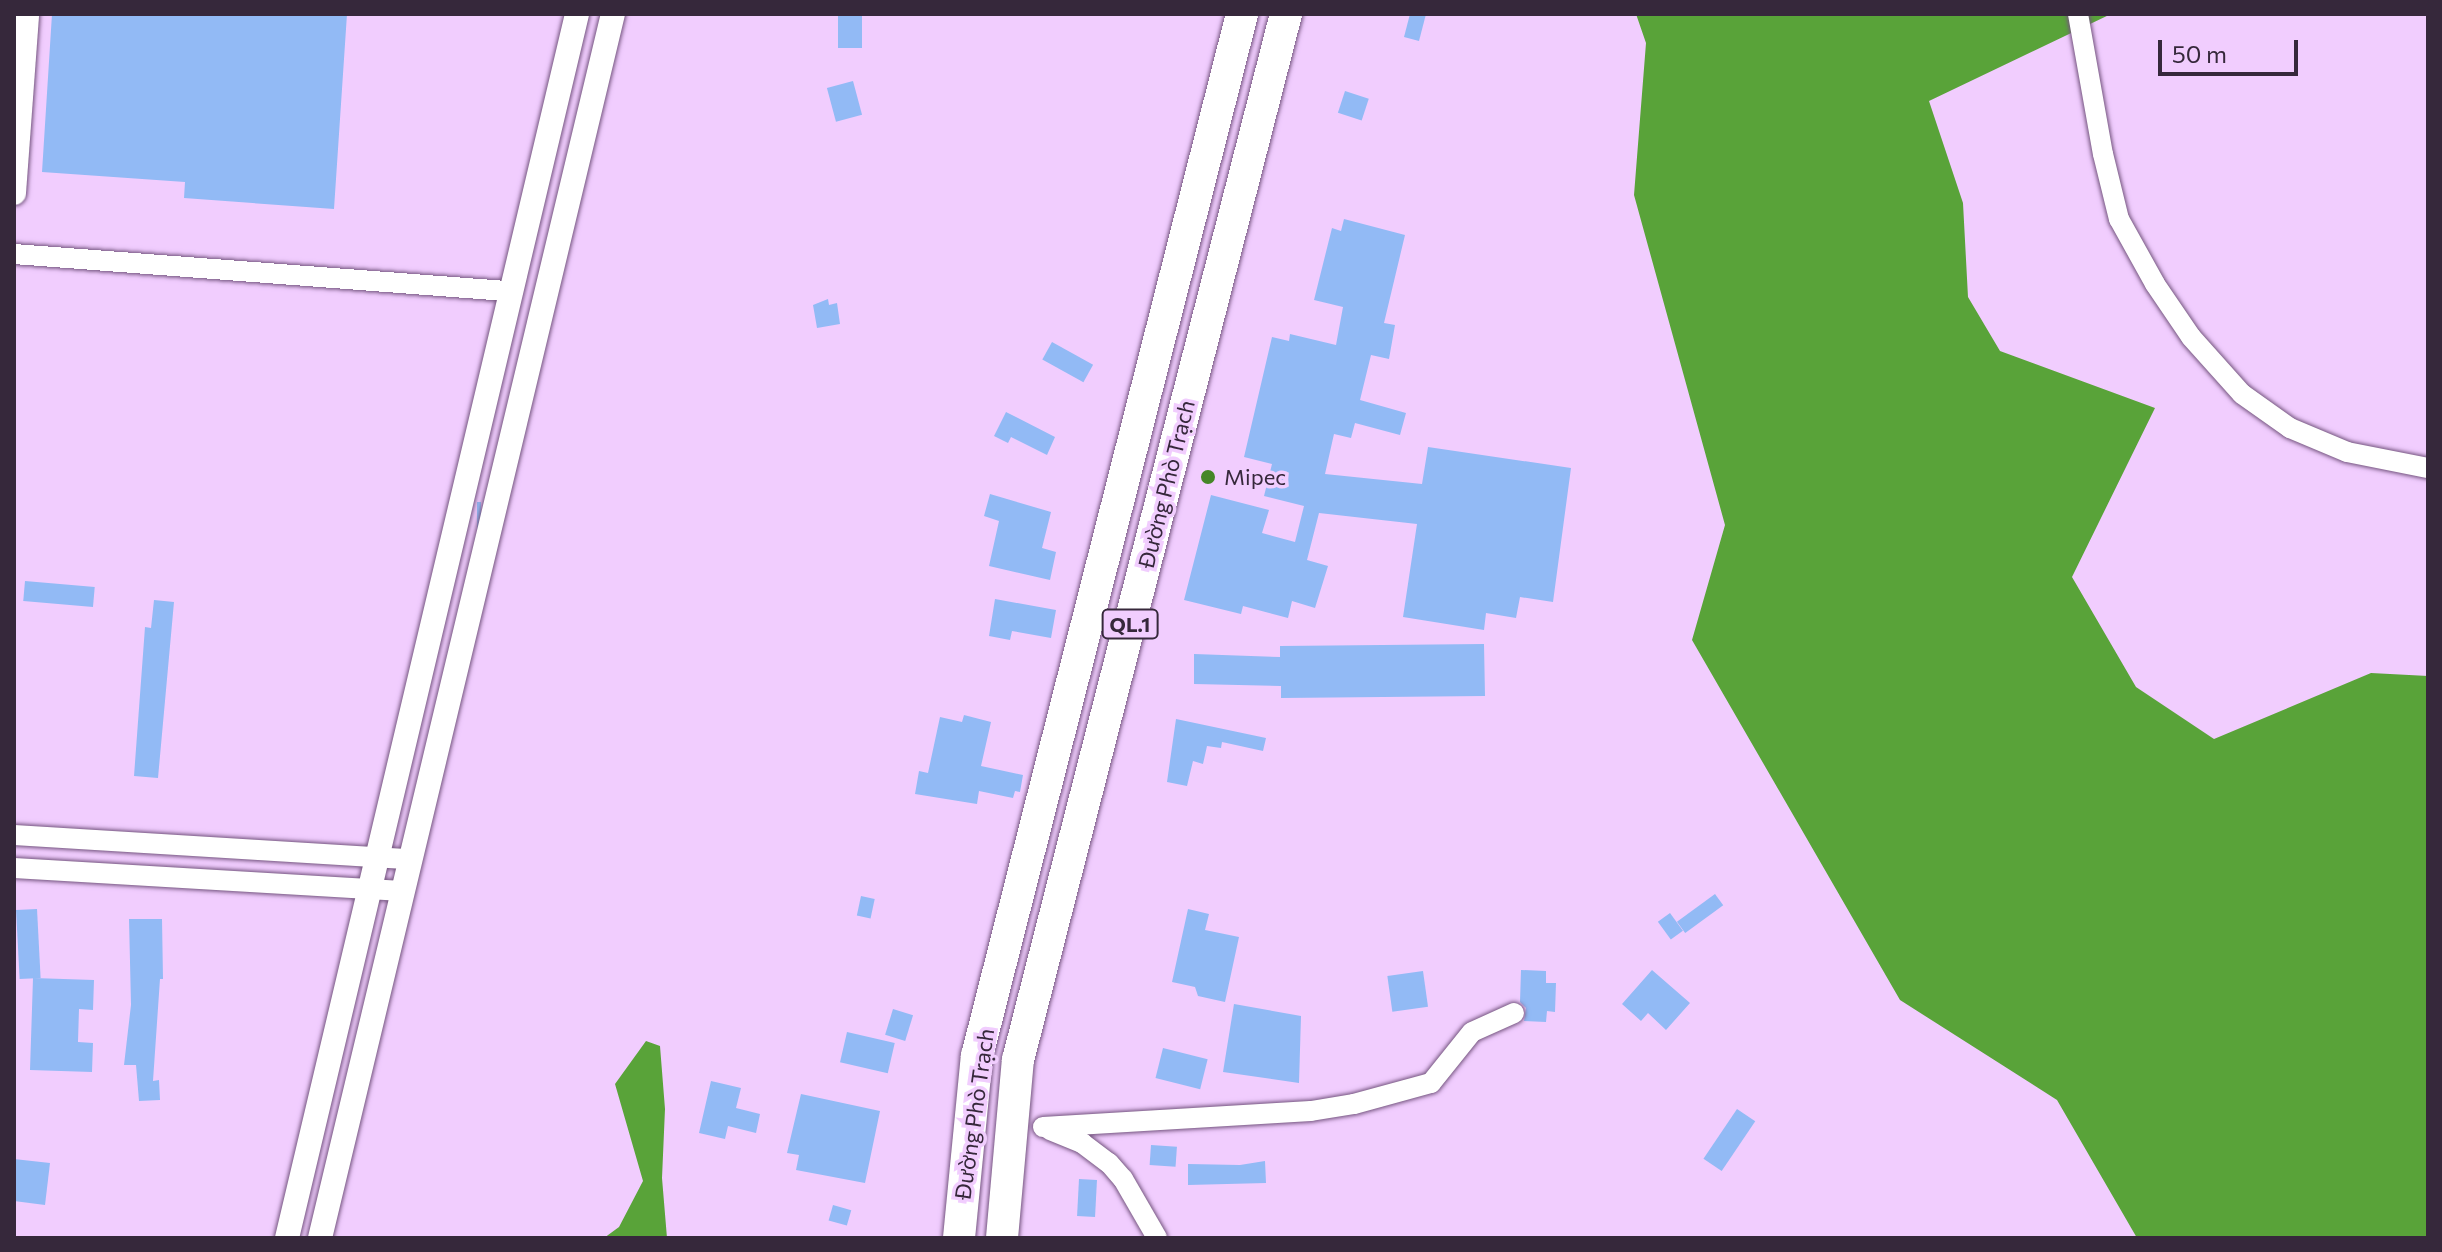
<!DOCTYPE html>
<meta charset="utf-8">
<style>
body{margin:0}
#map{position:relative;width:2442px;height:1252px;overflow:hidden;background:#f1cdfe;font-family:Commissioner,sans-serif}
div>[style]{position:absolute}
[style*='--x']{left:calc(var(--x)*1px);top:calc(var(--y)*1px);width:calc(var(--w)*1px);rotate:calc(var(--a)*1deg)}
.water>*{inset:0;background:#59a339}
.building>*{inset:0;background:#92baf5;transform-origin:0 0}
.roads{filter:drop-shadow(0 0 2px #755580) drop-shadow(0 0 2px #755580)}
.minor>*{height:20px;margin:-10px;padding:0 10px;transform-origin:10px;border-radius:10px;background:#fff}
.tertiary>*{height:24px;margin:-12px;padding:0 12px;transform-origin:12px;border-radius:12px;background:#fff}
.trunk>*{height:32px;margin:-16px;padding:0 16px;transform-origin:16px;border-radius:16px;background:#fff}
.dots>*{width:22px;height:22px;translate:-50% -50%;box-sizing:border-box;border:4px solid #f1cdfe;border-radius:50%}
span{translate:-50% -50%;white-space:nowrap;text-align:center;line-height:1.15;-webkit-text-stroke:7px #f1cdfe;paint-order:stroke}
.shield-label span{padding:2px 6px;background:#f1cdfe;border:2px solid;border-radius:6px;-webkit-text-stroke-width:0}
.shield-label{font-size:20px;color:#36283b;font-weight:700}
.poi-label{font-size:22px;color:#36283b}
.left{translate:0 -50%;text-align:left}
.street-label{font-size:22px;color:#36283b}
.frame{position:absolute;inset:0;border:16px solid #36283b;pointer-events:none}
.scale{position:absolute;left:2158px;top:40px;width:140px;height:36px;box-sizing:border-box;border:4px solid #36283b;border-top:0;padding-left:10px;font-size:24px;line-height:28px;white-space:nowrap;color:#36283b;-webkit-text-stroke:6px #f1cdfe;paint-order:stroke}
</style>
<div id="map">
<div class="water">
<div style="clip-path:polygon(1636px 14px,2111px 14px,1929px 101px,1963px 203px,1968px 297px,2000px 351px,2155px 408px,2072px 577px,2136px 687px,2214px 739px,2371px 673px,2428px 676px,2428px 1238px,2137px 1238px,2057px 1100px,1900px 1000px,1692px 640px,1725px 525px,1634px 195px,1646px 43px)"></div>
<div style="clip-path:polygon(646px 1041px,660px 1046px,665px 1109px,662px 1178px,667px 1238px,604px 1238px,619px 1227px,643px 1181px,615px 1084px)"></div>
</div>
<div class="building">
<div style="clip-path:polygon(52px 14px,347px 14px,334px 209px,184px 198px,185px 182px,42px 172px)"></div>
<div style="left:838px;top:14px;width:24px;height:34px"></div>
<div style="clip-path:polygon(1410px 14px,1426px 14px,1419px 41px,1404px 37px)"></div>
<div style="left:853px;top:81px;width:35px;height:27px;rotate:75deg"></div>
<div style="left:1345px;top:91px;width:25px;height:23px;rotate:18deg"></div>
<div style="clip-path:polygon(1344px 219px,1405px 235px,1384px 323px,1395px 325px,1389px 359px,1371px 355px,1360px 400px,1406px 413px,1400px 435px,1355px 423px,1351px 438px,1334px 434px,1325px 474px,1422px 484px,1428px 447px,1571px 468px,1553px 602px,1520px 597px,1516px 618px,1486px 613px,1484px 630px,1403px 617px,1417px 524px,1319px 513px,1307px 560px,1328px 566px,1315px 608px,1292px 601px,1288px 618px,1243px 606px,1241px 614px,1184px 600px,1211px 495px,1269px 510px,1262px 533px,1295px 542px,1304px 506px,1264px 496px,1272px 464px,1244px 457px,1272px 337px,1289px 341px,1290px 334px,1336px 345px,1343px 307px,1314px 300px,1332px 228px,1341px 231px)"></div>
<div style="clip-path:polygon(828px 299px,829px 305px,837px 303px,840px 324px,817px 328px,813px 305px)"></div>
<div style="left:1052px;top:342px;width:47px;height:20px;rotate:29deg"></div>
<div style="clip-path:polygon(1006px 412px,1055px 437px,1047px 455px,1011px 437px,1008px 443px,994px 436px)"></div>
<div style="clip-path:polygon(990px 494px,1051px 512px,1042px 548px,1056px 552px,1050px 580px,989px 566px,999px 521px,984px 516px)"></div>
<div style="left:477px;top:502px;width:4px;height:55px"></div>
<div style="left:25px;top:581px;width:70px;height:20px;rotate:5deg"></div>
<div style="clip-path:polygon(995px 599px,1056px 610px,1051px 638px,1012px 631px,1010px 640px,989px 636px)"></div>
<div style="clip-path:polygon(154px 600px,174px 602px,158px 778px,134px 776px,145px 627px,151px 628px)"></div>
<div style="clip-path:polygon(1484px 644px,1485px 696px,1281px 698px,1281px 686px,1194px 684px,1194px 654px,1280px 657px,1280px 646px)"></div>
<div style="clip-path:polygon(964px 715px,991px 722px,981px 766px,1023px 775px,1020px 792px,1015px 791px,1013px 798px,979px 791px,977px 804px,915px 794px,919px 771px,928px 773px,940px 717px,962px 722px)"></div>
<div style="clip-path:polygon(1176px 719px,1266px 738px,1263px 751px,1222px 742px,1221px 748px,1207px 746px,1203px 764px,1193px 761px,1187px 786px,1167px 782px)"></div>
<div style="left:1715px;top:894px;width:14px;height:47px;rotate:54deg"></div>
<div style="left:861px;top:896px;width:14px;height:20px;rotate:12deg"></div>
<div style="left:37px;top:909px;width:69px;height:21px;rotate:87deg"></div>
<div style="clip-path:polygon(1188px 909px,1209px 914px,1205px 930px,1239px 937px,1225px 1002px,1198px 996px,1195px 987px,1172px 982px)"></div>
<div style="left:1670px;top:913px;width:22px;height:15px;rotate:54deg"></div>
<div style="clip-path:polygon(129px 919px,162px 919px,163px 979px,160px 979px,153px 1081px,159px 1080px,160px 1100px,139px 1101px,136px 1065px,124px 1065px,131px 1005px)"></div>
<div style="clip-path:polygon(1521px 970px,1546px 971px,1546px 983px,1556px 983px,1555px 1012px,1547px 1011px,1546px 1022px,1524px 1021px,1526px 1008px,1520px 1002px)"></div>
<div style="clip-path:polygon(1652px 970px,1690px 1003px,1666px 1030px,1648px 1013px,1641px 1021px,1622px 1004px)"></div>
<div style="left:1423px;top:971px;width:36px;height:36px;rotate:82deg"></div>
<div style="clip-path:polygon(33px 978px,94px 980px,93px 1010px,79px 1009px,78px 1042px,93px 1043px,92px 1072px,30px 1070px)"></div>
<div style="clip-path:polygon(1234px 1004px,1301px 1016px,1299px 1083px,1223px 1072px)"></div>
<div style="left:893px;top:1009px;width:21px;height:27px;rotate:17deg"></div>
<div style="left:847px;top:1032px;width:49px;height:31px;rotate:13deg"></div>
<div style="left:1163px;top:1048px;width:46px;height:31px;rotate:14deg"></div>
<div style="clip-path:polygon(711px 1081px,741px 1088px,736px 1108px,760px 1114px,756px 1133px,728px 1126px,725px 1139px,699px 1133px)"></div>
<div style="clip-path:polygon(801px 1094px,880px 1111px,865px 1183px,796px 1170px,799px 1155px,787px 1153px)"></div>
<div style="left:1737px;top:1109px;width:22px;height:60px;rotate:34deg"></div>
<div style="left:1151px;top:1145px;width:26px;height:20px;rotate:4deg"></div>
<div style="clip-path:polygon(14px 1159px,50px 1163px,45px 1205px,14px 1201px)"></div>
<div style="clip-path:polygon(1265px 1161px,1266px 1183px,1188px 1185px,1188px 1164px,1240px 1165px)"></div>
<div style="left:1079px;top:1179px;width:18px;height:37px;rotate:3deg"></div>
<div style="left:833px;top:1205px;width:19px;height:16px;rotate:16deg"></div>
</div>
<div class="roads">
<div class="minor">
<div style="--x:2078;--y:14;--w:142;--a:79.9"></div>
<div style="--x:2103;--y:154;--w:67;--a:76.2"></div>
<div style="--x:2119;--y:219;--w:74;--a:61"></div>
<div style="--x:2155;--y:284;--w:64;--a:55.8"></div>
<div style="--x:2191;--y:337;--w:76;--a:48.2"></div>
<div style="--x:2242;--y:394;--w:59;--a:35.3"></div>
<div style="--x:2290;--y:428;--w:62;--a:22.8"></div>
<div style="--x:2347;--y:452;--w:83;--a:11.2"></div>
<div style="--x:14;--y:254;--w:498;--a:4.3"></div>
<div style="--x:14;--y:835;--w:396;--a:3.5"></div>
<div style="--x:14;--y:868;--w:389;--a:3.4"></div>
<div style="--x:1043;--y:1127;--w:268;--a:-3.4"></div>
<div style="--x:1311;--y:1111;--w:44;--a:-9.2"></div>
<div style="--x:1354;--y:1104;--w:80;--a:-15.3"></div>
<div style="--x:1431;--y:1083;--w:65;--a:-51.2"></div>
<div style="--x:1472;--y:1032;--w:46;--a:-24.3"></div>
<div style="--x:1050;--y:1130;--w:35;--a:22"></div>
<div style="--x:1082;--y:1143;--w:34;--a:37"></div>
<div style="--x:1109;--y:1163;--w:21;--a:49"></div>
<div style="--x:1123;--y:1179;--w:68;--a:60"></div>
</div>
<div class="tertiary">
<div style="--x:14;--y:193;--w:179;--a:-85.8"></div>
<div style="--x:287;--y:1238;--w:1258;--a:-76.67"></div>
<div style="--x:320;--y:1238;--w:1259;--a:-76.54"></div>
</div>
<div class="trunk">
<div style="--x:959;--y:1238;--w:183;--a:-84.4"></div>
<div style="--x:977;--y:1056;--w:1075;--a:-75.73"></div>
<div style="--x:1002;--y:1238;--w:179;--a:-84.9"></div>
<div style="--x:1018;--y:1060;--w:1080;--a:-75.63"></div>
</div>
</div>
<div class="dots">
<div style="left:1208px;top:477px;background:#458628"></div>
</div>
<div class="shield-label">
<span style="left:1130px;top:624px">QL.1</span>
</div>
<div class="poi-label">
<span class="left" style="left:1224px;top:477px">Mipec</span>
</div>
<div class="street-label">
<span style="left:1166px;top:484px;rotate:-76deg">Đường Phò Trạch</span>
<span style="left:974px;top:1114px;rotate:-82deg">Đường Phò Trạch</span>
</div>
<div class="frame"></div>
<div class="scale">50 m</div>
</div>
